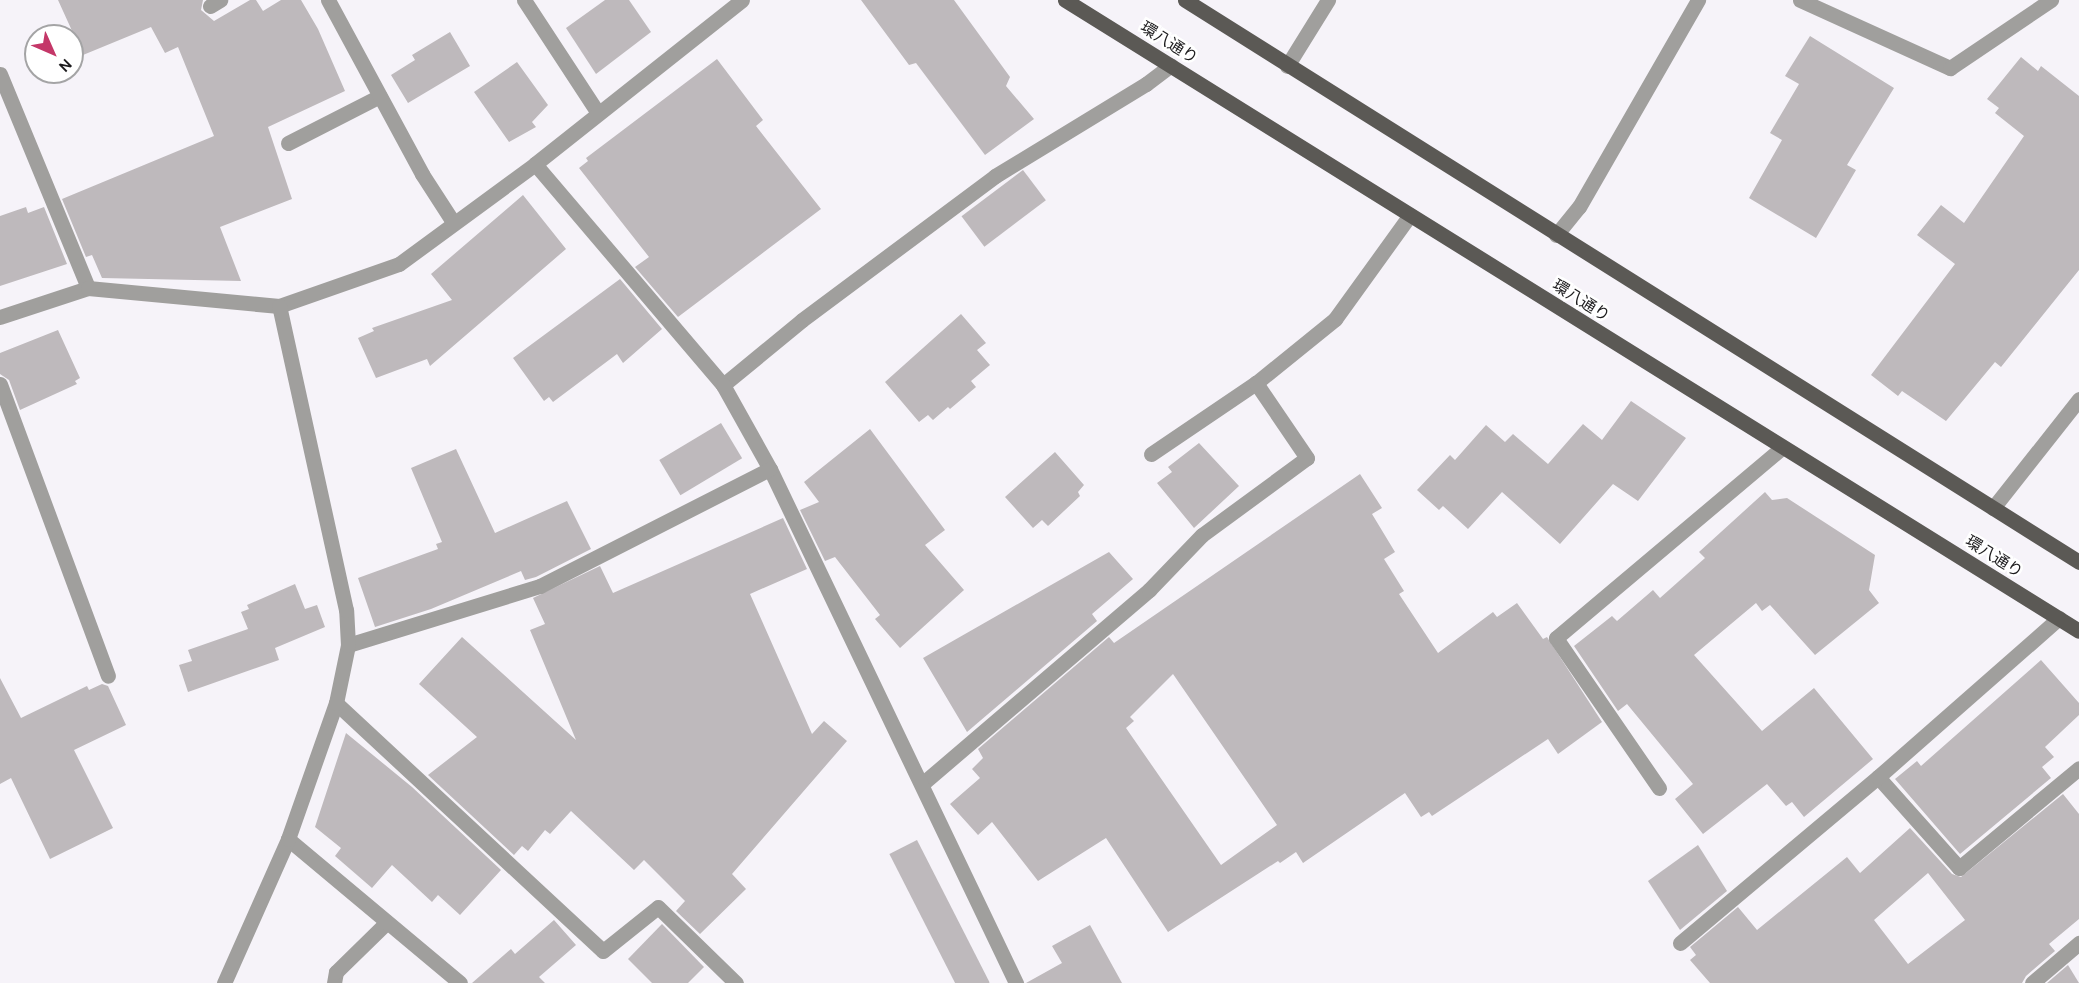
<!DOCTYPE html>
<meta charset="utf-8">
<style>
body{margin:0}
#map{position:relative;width:2079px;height:983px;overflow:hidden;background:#f6f3f9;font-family:Karla,"Noto Sans JP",sans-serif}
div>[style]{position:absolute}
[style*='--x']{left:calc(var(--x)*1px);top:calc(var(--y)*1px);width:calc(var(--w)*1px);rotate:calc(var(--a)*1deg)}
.building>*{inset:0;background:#beb9bc;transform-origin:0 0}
.lane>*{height:15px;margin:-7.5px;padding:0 7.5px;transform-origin:7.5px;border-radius:7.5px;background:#a09f9d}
.street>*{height:15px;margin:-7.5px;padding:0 7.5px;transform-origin:7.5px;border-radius:7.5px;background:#a09f9d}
.primary>*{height:15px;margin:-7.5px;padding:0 7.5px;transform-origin:7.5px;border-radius:7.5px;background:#5b5955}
span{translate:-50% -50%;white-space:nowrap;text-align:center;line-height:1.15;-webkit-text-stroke:5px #fff;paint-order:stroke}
.street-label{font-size:16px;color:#1c1b1d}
.north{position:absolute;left:24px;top:24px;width:60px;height:60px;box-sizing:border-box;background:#fff;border:2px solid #a4a4a5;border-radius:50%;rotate:135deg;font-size:16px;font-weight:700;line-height:24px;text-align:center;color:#1c1b1d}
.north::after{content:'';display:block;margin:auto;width:21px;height:27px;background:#c43768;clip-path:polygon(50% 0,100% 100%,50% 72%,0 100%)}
</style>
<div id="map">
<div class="building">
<div style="clip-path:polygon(58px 0,203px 0,201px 10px,214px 21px,250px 0,256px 0,263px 11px,281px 0,301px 0,318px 29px,345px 91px,268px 127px,292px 199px,220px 227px,241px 281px,102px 278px,92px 255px,86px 257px,62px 199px,214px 136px,178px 47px,165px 53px,151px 27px,83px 55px)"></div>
<div style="clip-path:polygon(605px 0,629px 0,651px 32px,596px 74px,566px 28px)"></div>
<div style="clip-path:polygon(861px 0,954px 0,1010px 77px,1006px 86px,1034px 119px,985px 155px,916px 63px,909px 65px)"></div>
<div style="clip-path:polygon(450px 32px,470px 66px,408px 103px,391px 75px,415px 60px,412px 55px)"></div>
<div style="clip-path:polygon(1810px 36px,1894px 88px,1847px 165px,1856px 170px,1816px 238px,1749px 198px,1782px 140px,1770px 133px,1799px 84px,1785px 76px)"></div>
<div style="clip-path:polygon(2021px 57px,2038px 71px,2041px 66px,2079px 96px,2079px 270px,2001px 367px,1995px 362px,1946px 421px,1902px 391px,1898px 396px,1871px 375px,1955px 264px,1917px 235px,1941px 205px,1964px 223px,2024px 136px,1995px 113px,1999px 108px,1987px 99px)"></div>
<div style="clip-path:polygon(717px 59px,763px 120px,756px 126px,821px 209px,678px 317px,635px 267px,649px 257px,579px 168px,588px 161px,586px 158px)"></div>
<div style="clip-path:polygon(517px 62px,548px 105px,532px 122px,536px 127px,509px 142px,474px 92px)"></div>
<div style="left:1023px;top:170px;width:38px;height:77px;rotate:53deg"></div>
<div style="clip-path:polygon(523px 195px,566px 249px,430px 366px,427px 359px,376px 378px,358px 338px,374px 331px,372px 328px,452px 300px,431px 274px)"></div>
<div style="clip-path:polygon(26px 207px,28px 213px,44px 207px,67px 264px,0 286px,0 216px)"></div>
<div style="clip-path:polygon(620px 279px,662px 329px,623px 363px,617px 354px,553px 402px,549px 397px,544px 401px,513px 358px)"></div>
<div style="clip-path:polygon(961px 314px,986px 343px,977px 350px,990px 365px,971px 381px,976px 387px,950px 409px,948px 407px,933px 420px,928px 415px,919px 422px,885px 382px)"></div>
<div style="clip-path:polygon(58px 330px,80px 378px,75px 381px,77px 384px,20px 410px,9px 380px,0 374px,0 353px)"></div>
<div style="clip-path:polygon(1631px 401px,1686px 438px,1638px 501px,1613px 484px,1560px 544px,1502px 492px,1468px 529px,1443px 506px,1439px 510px,1417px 490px,1450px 455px,1455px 460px,1486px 425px,1505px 442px,1513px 434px,1548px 464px,1583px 424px,1602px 440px)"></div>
<div style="left:721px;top:423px;width:41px;height:72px;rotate:59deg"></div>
<div style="clip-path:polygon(870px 429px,945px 530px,925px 545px,964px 590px,900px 648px,875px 619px,880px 615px,835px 557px,825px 561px,800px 510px,819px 502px,804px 482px)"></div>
<div style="clip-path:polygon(1199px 443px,1239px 486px,1194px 528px,1157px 483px,1172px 472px,1168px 467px)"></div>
<div style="clip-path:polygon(456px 449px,495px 533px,567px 501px,591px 549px,536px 577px,525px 580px,521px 571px,431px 609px,375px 627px,358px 578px,438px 549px,436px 544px,442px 542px,411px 468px)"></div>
<div style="clip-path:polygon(1055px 452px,1084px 485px,1078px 492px,1080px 496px,1048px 526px,1042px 520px,1033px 528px,1005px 497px)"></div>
<div style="clip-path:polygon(evenodd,1360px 474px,1382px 508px,1372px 514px,1395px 552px,1384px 559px,1404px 591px,1399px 594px,1438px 653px,1493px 612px,1497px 617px,1517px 603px,1543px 639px,1547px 637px,1602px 722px,1558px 754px,1548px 739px,1432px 816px,1429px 812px,1421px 817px,1405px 793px,1303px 863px,1296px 852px,1280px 863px,1278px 861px,1168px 932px,1106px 838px,1038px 881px,992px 822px,978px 835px,950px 804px,980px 778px,972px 769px,983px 758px,978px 749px,1109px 637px,1114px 643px,1360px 474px,1173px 674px,1277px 825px,1221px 865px,1126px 728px,1134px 721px,1130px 717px,1173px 674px)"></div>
<div style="clip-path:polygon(1765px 492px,1772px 500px,1787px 498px,1875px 555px,1869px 590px,1879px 603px,1815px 655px,1770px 605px,1762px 611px,1756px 603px,1694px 655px,1762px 731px,1814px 688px,1873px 759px,1804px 817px,1792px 802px,1786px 806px,1767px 784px,1703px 834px,1675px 799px,1693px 784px,1627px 704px,1618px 711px,1574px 646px,1612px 616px,1617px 621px,1653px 590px,1660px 598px,1705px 558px,1699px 552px)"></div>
<div style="clip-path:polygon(783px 518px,807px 569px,750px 594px,812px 734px,824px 721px,847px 741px,732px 874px,746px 889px,700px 934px,676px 911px,685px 901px,644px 860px,634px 870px,571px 811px,550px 834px,545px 830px,528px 851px,522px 846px,514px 855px,428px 775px,477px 737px,419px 684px,462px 637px,576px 740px,530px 630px,545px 624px,533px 598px,600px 566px,613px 593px)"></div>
<div style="clip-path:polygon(1109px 552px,1133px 579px,1092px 614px,1097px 621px,967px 732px,923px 658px)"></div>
<div style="clip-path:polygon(295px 584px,305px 609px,317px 605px,325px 627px,275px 648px,279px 660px,188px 692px,179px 665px,192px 661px,188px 650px,248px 629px,241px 612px,249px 609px,247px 605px)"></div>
<div style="clip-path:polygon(2041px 660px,2079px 703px,2079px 715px,2045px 747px,2054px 757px,2042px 767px,2051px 778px,1960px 854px,1895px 779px,1917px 761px,1921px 766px)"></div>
<div style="clip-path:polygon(0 678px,21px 718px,87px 686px,89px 690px,102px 684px,108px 686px,126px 725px,74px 750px,113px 828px,50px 859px,11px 778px,0 784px)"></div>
<div style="clip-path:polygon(346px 733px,412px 787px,501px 870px,460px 915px,438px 895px,432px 902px,392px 865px,372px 888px,335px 856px,341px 848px,315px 827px)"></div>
<div style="clip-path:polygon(evenodd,2063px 794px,2079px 814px,2079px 919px,2049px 944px,2055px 951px,2026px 976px,2022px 983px,1710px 983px,1690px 960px,1696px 955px,1690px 947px,1738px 907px,1757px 930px,1847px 857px,1860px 873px,1910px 828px,1952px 874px,1961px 877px,2063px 794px,1928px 873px,1965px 920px,1908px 964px,1874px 920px,1928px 873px)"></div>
<div style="left:917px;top:840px;width:160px;height:31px;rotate:63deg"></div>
<div style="clip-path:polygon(1698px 845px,1727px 891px,1680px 930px,1648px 881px)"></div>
<div style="clip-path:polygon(554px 920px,576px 945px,539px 977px,545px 983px,472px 983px,511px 949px,515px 954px)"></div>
<div style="clip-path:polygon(662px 924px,704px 967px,688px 983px,652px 983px,628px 959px)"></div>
<div style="clip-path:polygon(1090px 925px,1122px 983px,1026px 983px,1062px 963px,1052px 946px)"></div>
<div style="clip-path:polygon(2068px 965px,2079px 983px,2047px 983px)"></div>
</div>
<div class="lane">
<div style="--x:524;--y:0;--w:135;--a:56.8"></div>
<div style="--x:1800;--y:0;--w:165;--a:24.4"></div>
<div style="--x:288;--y:143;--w:103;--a:-27.1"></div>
<div style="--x:0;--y:384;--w:311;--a:69.7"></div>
<div style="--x:723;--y:385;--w:102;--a:-39.4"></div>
<div style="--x:802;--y:320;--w:241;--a:-36.7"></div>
<div style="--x:995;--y:176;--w:177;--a:-31.4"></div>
<div style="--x:1146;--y:84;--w:31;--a:-37"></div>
<div style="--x:1151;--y:454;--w:127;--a:-34.1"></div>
<div style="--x:1256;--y:383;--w:102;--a:-39"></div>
<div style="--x:1335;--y:319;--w:128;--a:-54.2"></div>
<div style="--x:336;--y:703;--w:364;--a:42.9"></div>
<div style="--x:603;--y:951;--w:70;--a:-38.7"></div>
<div style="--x:658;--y:907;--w:109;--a:44.3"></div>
<div style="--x:1878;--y:777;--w:122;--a:48.3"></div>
<div style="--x:1959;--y:868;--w:156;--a:-39.8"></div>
<div style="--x:922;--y:784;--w:299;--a:-40.5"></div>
<div style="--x:1149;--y:590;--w:76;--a:-46.1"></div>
<div style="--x:1202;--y:535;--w:130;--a:-36.3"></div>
<div style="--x:1307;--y:458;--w:91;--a:-124.2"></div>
<div style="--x:1659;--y:788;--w:182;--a:-124.5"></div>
<div style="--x:1556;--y:638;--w:295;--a:-40.1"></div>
<div style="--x:1680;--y:943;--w:258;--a:-40"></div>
<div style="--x:1878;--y:777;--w:241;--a:-41.3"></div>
<div style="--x:334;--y:983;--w:11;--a:-80"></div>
<div style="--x:336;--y:972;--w:71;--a:-44.4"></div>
</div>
<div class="street">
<div style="--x:328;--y:0;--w:198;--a:61.6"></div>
<div style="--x:422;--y:174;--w:57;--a:57.1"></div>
<div style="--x:210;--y:6;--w:12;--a:-31"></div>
<div style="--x:1287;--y:66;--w:78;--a:-58.2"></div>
<div style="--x:1950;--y:68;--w:122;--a:-34"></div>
<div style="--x:0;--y:74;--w:231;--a:67.6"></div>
<div style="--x:535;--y:164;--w:290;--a:49.6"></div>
<div style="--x:723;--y:385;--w:96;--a:60.8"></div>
<div style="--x:770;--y:469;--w:570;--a:64.42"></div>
<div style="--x:1556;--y:235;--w:36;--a:-51"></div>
<div style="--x:1579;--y:207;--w:239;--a:-60.1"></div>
<div style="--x:0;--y:317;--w:93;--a:-18.2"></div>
<div style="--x:88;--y:288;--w:192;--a:5.4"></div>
<div style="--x:279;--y:306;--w:127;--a:-19.3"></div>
<div style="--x:399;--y:264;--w:169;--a:-36.3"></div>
<div style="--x:535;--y:164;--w:264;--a:-38.4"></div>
<div style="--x:1993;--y:508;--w:139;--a:-51.7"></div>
<div style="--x:348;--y:645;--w:201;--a:-17.1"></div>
<div style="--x:540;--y:586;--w:258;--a:-27"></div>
<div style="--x:288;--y:839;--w:224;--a:39.9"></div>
<div style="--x:224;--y:983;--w:158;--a:-66"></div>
<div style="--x:288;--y:839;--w:144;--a:-70.6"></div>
<div style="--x:336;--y:703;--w:59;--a:-78.3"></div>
<div style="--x:348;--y:645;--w:35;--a:-93"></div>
<div style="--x:346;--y:610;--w:311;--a:-102.4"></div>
<div style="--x:2032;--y:983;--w:62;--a:-40.4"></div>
</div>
<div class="primary">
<div style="--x:1065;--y:0;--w:1194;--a:31.89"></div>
<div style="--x:1185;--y:0;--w:1056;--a:32.15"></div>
</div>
<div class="street-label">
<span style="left:1169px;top:43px;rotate:32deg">環八通り</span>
<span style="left:1581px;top:301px;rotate:32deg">環八通り</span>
<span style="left:1994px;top:557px;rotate:32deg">環八通り</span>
</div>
<div class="north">N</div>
</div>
